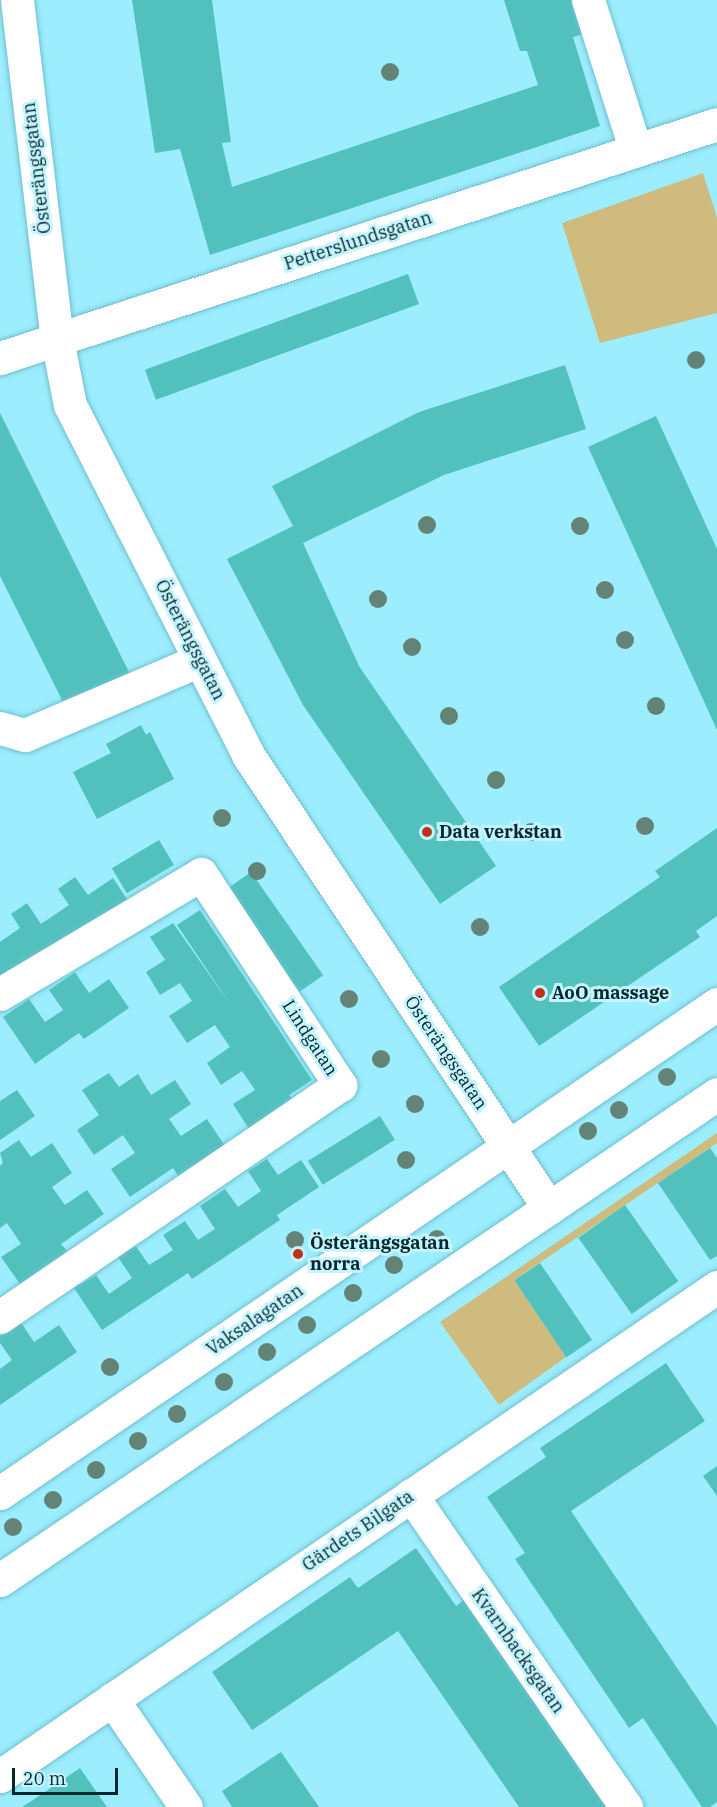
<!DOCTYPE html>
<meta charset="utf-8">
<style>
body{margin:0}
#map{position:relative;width:717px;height:1807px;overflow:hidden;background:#9cedfd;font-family:"IBM Plex Serif",serif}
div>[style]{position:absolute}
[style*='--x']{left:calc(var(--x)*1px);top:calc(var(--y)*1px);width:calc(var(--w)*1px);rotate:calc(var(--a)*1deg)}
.green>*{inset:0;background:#d0bb7e}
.building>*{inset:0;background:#52c1bd;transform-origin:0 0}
.roads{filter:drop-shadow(0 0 2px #70bfcf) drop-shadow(0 0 2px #70bfcf)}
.minor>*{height:33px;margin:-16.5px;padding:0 16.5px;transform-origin:16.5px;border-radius:16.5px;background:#fff}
.major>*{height:33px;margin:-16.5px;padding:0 16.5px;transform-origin:16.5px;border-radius:16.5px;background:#fff}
.trees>*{width:18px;height:18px;margin:-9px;border-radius:50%;background:#648377}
.dots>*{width:16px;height:16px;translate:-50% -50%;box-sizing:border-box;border:3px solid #c6f4fe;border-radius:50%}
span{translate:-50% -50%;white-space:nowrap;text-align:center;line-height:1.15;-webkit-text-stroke:6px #c6f4fe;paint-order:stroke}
.street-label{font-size:18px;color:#04282e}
.poi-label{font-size:18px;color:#04282e;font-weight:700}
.left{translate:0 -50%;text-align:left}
.scale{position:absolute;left:12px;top:1768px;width:106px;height:27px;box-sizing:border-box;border:3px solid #04282e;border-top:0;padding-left:8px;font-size:18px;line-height:21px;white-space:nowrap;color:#04282e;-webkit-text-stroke:4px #c6f4fe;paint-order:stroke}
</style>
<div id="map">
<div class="green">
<div style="clip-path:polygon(703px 173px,717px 218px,717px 313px,600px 343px,562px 223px)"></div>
<div style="clip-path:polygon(717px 1133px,717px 1143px,514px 1280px,566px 1357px,499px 1405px,440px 1322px)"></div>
</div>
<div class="building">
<div style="clip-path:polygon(132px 0,212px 0,231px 142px,222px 143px,232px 187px,538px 85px,527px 51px,520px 51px,504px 0,581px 0,592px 31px,573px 37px,600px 126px,210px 255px,180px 149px,155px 153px)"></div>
<div style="left:408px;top:274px;width:32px;height:280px;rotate:70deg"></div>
<div style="clip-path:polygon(565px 365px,586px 429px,444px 475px,303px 543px,359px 666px,496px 866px,440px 904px,303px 705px,227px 559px,293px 526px,272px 486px,419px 412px)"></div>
<div style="clip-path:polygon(0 413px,130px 674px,65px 706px,0 576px)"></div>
<div style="clip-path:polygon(656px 416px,717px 549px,717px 730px,588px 447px)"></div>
<div style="clip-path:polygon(141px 725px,146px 735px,150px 732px,174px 779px,97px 819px,73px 772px,111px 753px,106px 744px)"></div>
<div style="clip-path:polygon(717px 828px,717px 916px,696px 931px,700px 937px,539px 1046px,499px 987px,660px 877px,655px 871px)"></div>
<div style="left:159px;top:840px;width:29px;height:55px;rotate:59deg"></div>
<div style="left:251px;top:872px;width:126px;height:29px;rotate:55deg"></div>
<div style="clip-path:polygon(75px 877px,88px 895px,113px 878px,133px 908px,0 980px,0 942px,20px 928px,11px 914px,27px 903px,41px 924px,69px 905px,58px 889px)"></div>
<div style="clip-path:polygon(200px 910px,312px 1080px,289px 1095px,293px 1100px,249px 1129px,233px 1104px,255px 1090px,242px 1071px,221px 1085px,207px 1063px,230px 1047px,215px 1025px,187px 1043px,169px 1016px,192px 1001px,180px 983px,160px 995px,146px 972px,165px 960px,150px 937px,173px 923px,230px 1004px,177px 925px)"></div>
<div style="clip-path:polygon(75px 972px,89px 993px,109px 979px,129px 1008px,84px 1039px,79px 1033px,35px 1064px,3px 1017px,29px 999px,45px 1022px,63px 1010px,49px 990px)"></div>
<div style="clip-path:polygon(109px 1073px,119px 1087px,138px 1074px,151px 1095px,175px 1080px,191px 1104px,169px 1119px,181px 1136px,207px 1119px,225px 1146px,179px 1177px,173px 1168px,130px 1197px,111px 1169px,135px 1153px,123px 1135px,94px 1155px,77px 1130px,99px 1115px,82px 1090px)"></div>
<div style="clip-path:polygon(17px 1090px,35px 1116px,0 1140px,0 1101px)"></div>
<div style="left:380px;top:1116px;width:28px;height:85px;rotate:58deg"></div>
<div style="clip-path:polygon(19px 1140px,31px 1157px,52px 1143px,72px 1173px,52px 1187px,65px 1205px,87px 1190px,104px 1214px,61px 1244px,67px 1251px,20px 1284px,1px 1257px,21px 1244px,7px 1223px,0 1228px,0 1166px,3px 1163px,0 1153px)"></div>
<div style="clip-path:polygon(710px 1148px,717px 1158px,717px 1256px,710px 1260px,658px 1183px)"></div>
<div style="clip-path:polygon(267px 1159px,278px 1175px,301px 1160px,319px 1187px,277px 1215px,280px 1220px,231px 1253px,192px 1279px,188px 1273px,102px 1330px,74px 1288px,96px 1275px,109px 1294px,132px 1278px,118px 1257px,135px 1245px,149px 1265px,173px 1250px,163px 1235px,185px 1221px,198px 1240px,215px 1229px,200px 1206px,225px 1189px,238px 1207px,261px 1191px,248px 1171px)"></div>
<div style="left:625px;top:1205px;width:93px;height:57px;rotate:55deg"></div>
<div style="left:540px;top:1263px;width:93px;height:31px;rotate:56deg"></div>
<div style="clip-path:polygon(20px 1321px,34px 1342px,59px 1325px,77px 1352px,0 1405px,0 1369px,12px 1360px,0 1343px,0 1335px)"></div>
<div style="clip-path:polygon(666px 1363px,705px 1421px,571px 1511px,717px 1727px,717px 1802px,710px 1807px,702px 1807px,643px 1718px,629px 1728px,515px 1559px,525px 1553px,487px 1497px,546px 1457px,540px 1448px)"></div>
<div style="clip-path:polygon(717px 1466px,717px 1496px,703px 1476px)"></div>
<div style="clip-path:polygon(416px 1548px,456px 1606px,464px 1600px,606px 1807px,519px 1807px,398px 1631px,252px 1730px,212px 1672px,350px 1577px,358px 1588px)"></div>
<div style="clip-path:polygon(281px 1752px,319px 1807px,232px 1807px,222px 1791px)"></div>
<div style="clip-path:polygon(80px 1768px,107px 1807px,22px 1807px,33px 1800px)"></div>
</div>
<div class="roads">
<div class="minor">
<div style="--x:17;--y:0;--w:341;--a:83.3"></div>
<div style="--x:57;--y:339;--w:67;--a:78.9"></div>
<div style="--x:70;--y:405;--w:393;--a:63"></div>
<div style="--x:248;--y:755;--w:544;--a:56.4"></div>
<div style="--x:588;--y:0;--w:158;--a:72.4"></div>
<div style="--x:0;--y:358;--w:754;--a:-18.07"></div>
<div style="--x:0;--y:728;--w:26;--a:16"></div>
<div style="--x:25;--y:735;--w:190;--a:-23.2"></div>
<div style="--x:0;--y:994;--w:234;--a:-30.8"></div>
<div style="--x:201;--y:874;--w:253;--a:56.6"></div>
<div style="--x:340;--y:1085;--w:412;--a:145.7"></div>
<div style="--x:411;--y:1495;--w:379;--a:55.4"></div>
<div style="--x:112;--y:1699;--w:131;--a:55.6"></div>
<div style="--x:0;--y:1776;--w:868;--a:-34.29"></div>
</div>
<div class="major">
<div style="--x:0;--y:1493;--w:868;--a:-34.29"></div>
<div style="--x:0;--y:1580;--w:866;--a:-34.13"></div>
</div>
</div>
<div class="trees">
<div style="left:390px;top:72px"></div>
<div style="left:696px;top:360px"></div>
<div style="left:427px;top:525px"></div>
<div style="left:580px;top:526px"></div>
<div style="left:605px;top:590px"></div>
<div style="left:378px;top:599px"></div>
<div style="left:625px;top:640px"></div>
<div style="left:412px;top:647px"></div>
<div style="left:656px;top:706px"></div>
<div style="left:449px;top:716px"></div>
<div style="left:496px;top:780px"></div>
<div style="left:222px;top:818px"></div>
<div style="left:645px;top:826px"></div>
<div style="left:531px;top:832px"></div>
<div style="left:257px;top:871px"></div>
<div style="left:480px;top:927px"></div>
<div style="left:349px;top:999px"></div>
<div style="left:381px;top:1059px"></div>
<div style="left:667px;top:1077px"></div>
<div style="left:415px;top:1104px"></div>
<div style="left:619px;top:1110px"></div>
<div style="left:588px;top:1131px"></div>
<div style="left:406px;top:1160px"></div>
<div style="left:437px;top:1239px"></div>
<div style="left:295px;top:1240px"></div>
<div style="left:394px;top:1265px"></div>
<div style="left:353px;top:1293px"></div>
<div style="left:307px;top:1325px"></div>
<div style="left:267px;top:1352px"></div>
<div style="left:110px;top:1367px"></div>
<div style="left:224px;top:1382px"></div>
<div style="left:177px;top:1414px"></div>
<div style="left:138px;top:1441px"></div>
<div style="left:96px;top:1470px"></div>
<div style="left:53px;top:1500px"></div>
<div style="left:13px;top:1527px"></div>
</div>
<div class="dots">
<div style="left:427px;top:832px;background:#be321c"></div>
<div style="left:540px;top:993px;background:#be321c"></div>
<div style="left:298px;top:1254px;background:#be321c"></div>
</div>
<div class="street-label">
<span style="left:37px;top:168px;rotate:-97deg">Österängsgatan</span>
<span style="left:358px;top:241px;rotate:-18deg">Petterslundsgatan</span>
<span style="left:190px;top:640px;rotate:63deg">Österängsgatan</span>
<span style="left:310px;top:1038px;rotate:57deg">Lindgatan</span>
<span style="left:446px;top:1053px;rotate:56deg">Österängsgatan</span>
<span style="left:255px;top:1320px;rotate:-34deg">Vaksalagatan</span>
<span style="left:358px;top:1531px;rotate:-34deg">Gärdets Bilgata</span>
<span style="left:518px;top:1651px;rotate:55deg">Kvarnbacksgatan</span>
</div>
<div class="poi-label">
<span class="left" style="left:439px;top:832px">Data verkstan</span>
<span class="left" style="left:552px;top:993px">AoO massage</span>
<span class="left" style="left:310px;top:1254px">Österängsgatan<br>norra</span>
</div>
<div class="scale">20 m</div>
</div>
